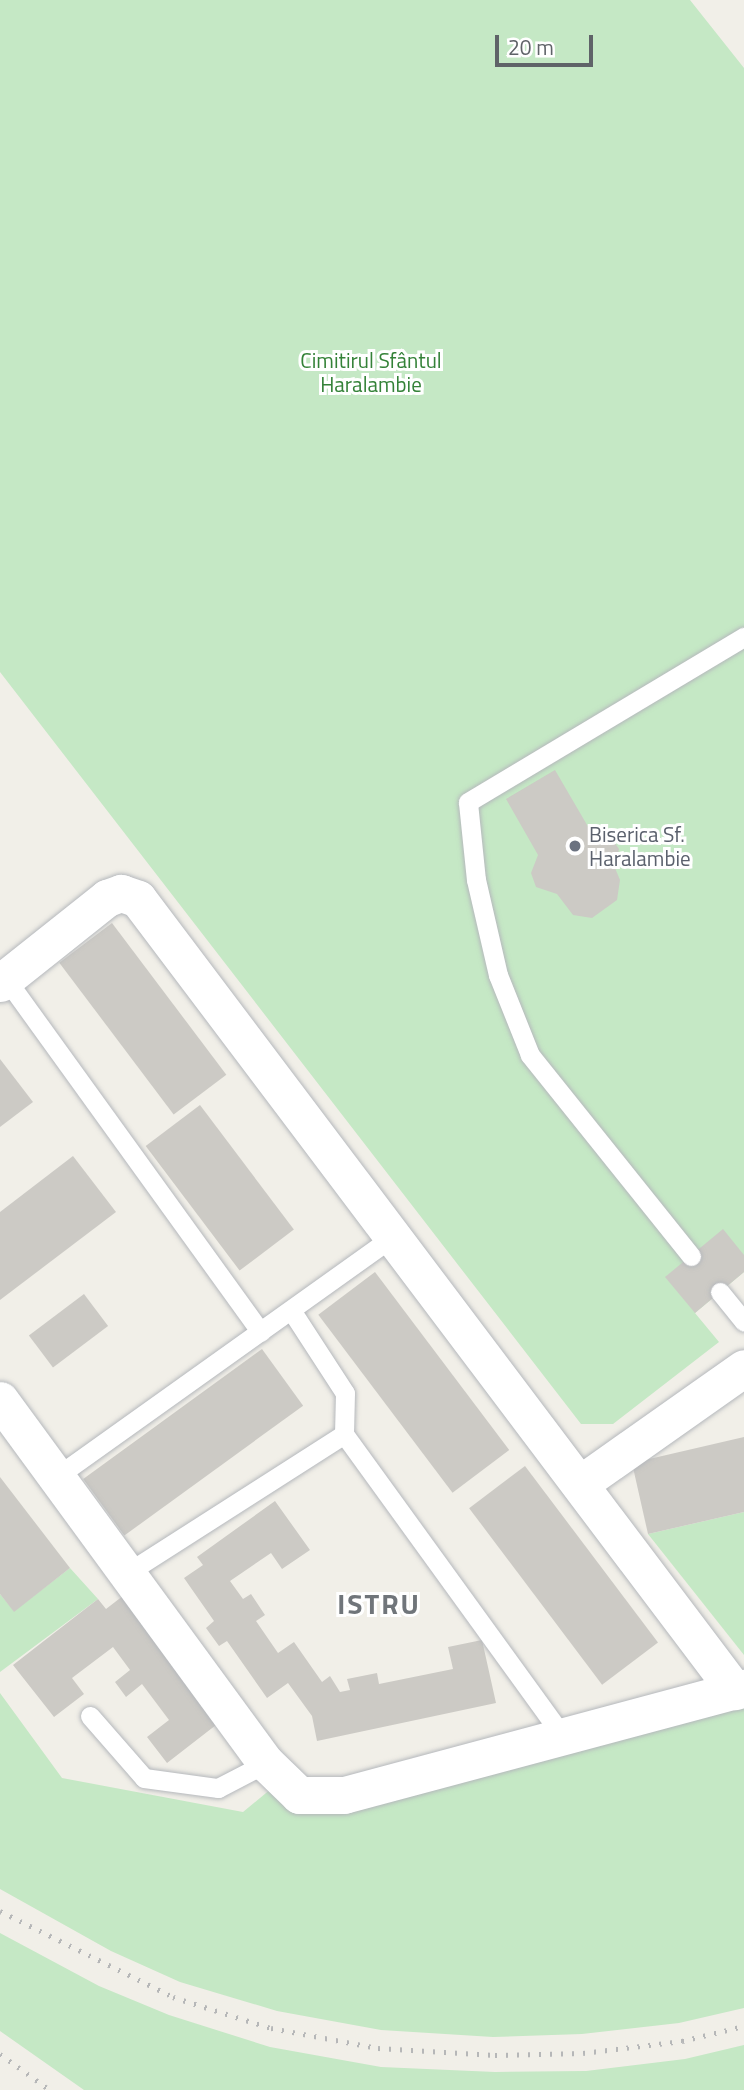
<!DOCTYPE html>
<meta charset="utf-8">
<style>
body{margin:0}
#map{position:relative;width:744px;height:2090px;overflow:hidden;background:#f1efe8;font-family:"Titillium Web",sans-serif}
div>[style]{position:absolute}
[style*='--x']{left:calc(var(--x)*1px);top:calc(var(--y)*1px);width:calc(var(--w)*1px);rotate:calc(var(--a)*1deg)}
.green>*{inset:0;background:#c5e8c5}
.building>*{inset:0;background:#cccac5;transform-origin:0 0}
.roads{filter:drop-shadow(0 0 2px #b5b8bc) drop-shadow(0 0 2px #b5b8bc)}
.lane>*{height:19px;margin:-9.5px;padding:0 9.5px;transform-origin:9.5px;border-radius:9.5px;background:#fff}
.street>*{height:37px;margin:-18.5px;padding:0 18.5px;transform-origin:18.5px;border-radius:18.5px;background:#fff}
.rail>*{height:5px;margin-top:-2.5px;transform-origin:0;background:repeating-linear-gradient(90deg,#b6b7b8 0 2px,transparent 0 11px)}
.dots>*{width:19px;height:19px;translate:-50% -50%;box-sizing:border-box;border:4px solid #fff;border-radius:50%}
span{translate:-50% -50%;white-space:nowrap;text-align:center;line-height:1.15;-webkit-text-stroke:6px #fff;paint-order:stroke}
.park-label{font-size:21px;color:#348238}
.worship-label{font-size:21px;color:#5b616d}
.left{translate:0 -50%;text-align:left}
.district-label{font-size:28px;color:#70757a;font-weight:700;letter-spacing:2px}
.scale{position:absolute;left:495px;top:35px;width:98px;height:32px;box-sizing:border-box;border:4px solid #5f6368;border-top:0;padding-left:9px;font-size:21px;line-height:24px;white-space:nowrap;color:#5f6368;-webkit-text-stroke:5px #fff;paint-order:stroke}
</style>
<div id="map">
<div class="green">
<div style="clip-path:polygon(0 0,690px 0,744px 68px,744px 1272px,695px 1313px,719px 1342px,613px 1424px,581px 1424px,0 672px)"></div>
<div style="clip-path:polygon(744px 1512px,744px 1655px,648px 1534px)"></div>
<div style="clip-path:polygon(70px 1568px,98px 1599px,0 1672px,0 1594px,14px 1611px)"></div>
<div style="clip-path:polygon(0 1693px,62px 1778px,243px 1812px,272px 1788px,299px 1795px,744px 1698px,744px 2008px,679px 2023px,582px 2034px,493px 2037px,381px 2030px,277px 2011px,180px 1982px,111px 1951px,0 1889px)"></div>
<div style="clip-path:polygon(0 1933px,99px 1986px,169px 2015px,270px 2047px,381px 2067px,495px 2072px,586px 2071px,685px 2059px,744px 2045px,744px 2090px,84px 2090px,0 2031px)"></div>
</div>
<div class="building">
<div style="clip-path:polygon(555px 770px,590px 830px,609px 834px,619px 849px,615px 868px,620px 880px,617px 900px,592px 918px,573px 915px,557px 894px,536px 887px,531px 873px,538px 855px,506px 799px)"></div>
<div style="left:112px;top:923px;width:190px;height:66px;rotate:53deg"></div>
<div style="clip-path:polygon(0 1059px,33px 1102px,0 1127px)"></div>
<div style="left:200px;top:1105px;width:156px;height:68px;rotate:53deg"></div>
<div style="clip-path:polygon(73px 1156px,116px 1212px,0 1300px,0 1212px)"></div>
<div style="clip-path:polygon(723px 1229px,744px 1255px,744px 1272px,695px 1313px,665px 1277px)"></div>
<div style="left:375px;top:1272px;width:223px;height:71px;rotate:53deg"></div>
<div style="left:84px;top:1294px;width:40px;height:69px;rotate:53deg"></div>
<div style="left:262px;top:1349px;width:70px;height:221px;rotate:54deg"></div>
<div style="clip-path:polygon(744px 1437px,744px 1512px,648px 1534px,632px 1463px)"></div>
<div style="left:525px;top:1466px;width:221px;height:70px;rotate:53deg"></div>
<div style="clip-path:polygon(0 1477px,70px 1568px,14px 1612px,0 1594px)"></div>
<div style="clip-path:polygon(275px 1501px,310px 1550px,282px 1569px,271px 1553px,230px 1581px,243px 1599px,251px 1594px,265px 1615px,256px 1621px,278px 1653px,294px 1642px,322px 1682px,330px 1676px,340px 1692px,350px 1690px,347px 1679px,377px 1673px,379px 1684px,453px 1669px,448px 1647px,482px 1640px,496px 1703px,317px 1741px,312px 1716px,288px 1683px,267px 1698px,227px 1641px,219px 1646px,206px 1628px,214px 1621px,184px 1578px,203px 1565px,197px 1557px)"></div>
<div style="clip-path:polygon(128px 1592px,225px 1718px,167px 1763px,147px 1737px,169px 1720px,142px 1684px,126px 1697px,115px 1682px,130px 1670px,113px 1647px,72px 1678px,84px 1694px,54px 1717px,13px 1665px,98px 1599px,106px 1609px)"></div>
</div>
<div class="roads">
<div class="lane">
<div style="--x:6;--y:979;--w:435;--a:54.2"></div>
<div style="--x:691;--y:1256;--w:258;--a:-128.7"></div>
<div style="--x:530;--y:1055;--w:86;--a:-111.8"></div>
<div style="--x:498;--y:975;--w:98;--a:-103"></div>
<div style="--x:476;--y:880;--w:78;--a:-95.9"></div>
<div style="--x:468;--y:802;--w:322;--a:-30.9"></div>
<div style="--x:720;--y:1292;--w:38;--a:51"></div>
<div style="--x:291;--y:1310;--w:99;--a:57"></div>
<div style="--x:345;--y:1393;--w:41;--a:91.4"></div>
<div style="--x:344;--y:1434;--w:373;--a:54.1"></div>
<div style="--x:56;--y:1477;--w:414;--a:-35.5"></div>
<div style="--x:127;--y:1573;--w:258;--a:-32.6"></div>
<div style="--x:90;--y:1716;--w:82;--a:48.9"></div>
<div style="--x:144;--y:1778;--w:75;--a:7.7"></div>
<div style="--x:218;--y:1788;--w:54;--a:-27.5"></div>
</div>
<div class="street">
<div style="--x:0;--y:983;--w:137;--a:-38.5"></div>
<div style="--x:107;--y:898;--w:15;--a:-20"></div>
<div style="--x:121;--y:893;--w:18;--a:19"></div>
<div style="--x:138;--y:899;--w:992;--a:52.99"></div>
<div style="--x:0;--y:1400;--w:450;--a:53.8"></div>
<div style="--x:266;--y:1763;--w:46;--a:44.1"></div>
<div style="--x:299;--y:1795;--w:45;--a:0"></div>
<div style="--x:344;--y:1795;--w:414;--a:-15"></div>
<div style="--x:581;--y:1483;--w:199;--a:-35.2"></div>
</div>
</div>
<div class="rail">
<div style="--x:0;--y:1911;--w:193;--a:26.4"></div>
<div style="--x:173;--y:1997;--w:103;--a:17.6"></div>
<div style="--x:271;--y:2028;--w:109;--a:10.6"></div>
<div style="--x:378;--y:2048;--w:117;--a:3.4"></div>
<div style="--x:495;--y:2055;--w:88;--a:-1.3"></div>
<div style="--x:583;--y:2053;--w:100;--a:-6.9"></div>
<div style="--x:682;--y:2041;--w:64;--a:-13.6"></div>
<div style="--x:0;--y:2054;--w:62;--a:35.8"></div>
</div>
<div class="dots">
<div style="left:575px;top:846px;background:#6b7280"></div>
</div>
<div class="park-label">
<span style="left:371px;top:372px">Cimitirul Sfântul<br>Haralambie</span>
</div>
<div class="worship-label">
<span class="left" style="left:589px;top:846px">Biserica Sf.<br>Haralambie</span>
</div>
<div class="district-label">
<span style="left:379px;top:1604px">ISTRU</span>
</div>
<div class="scale">20 m</div>
</div>
